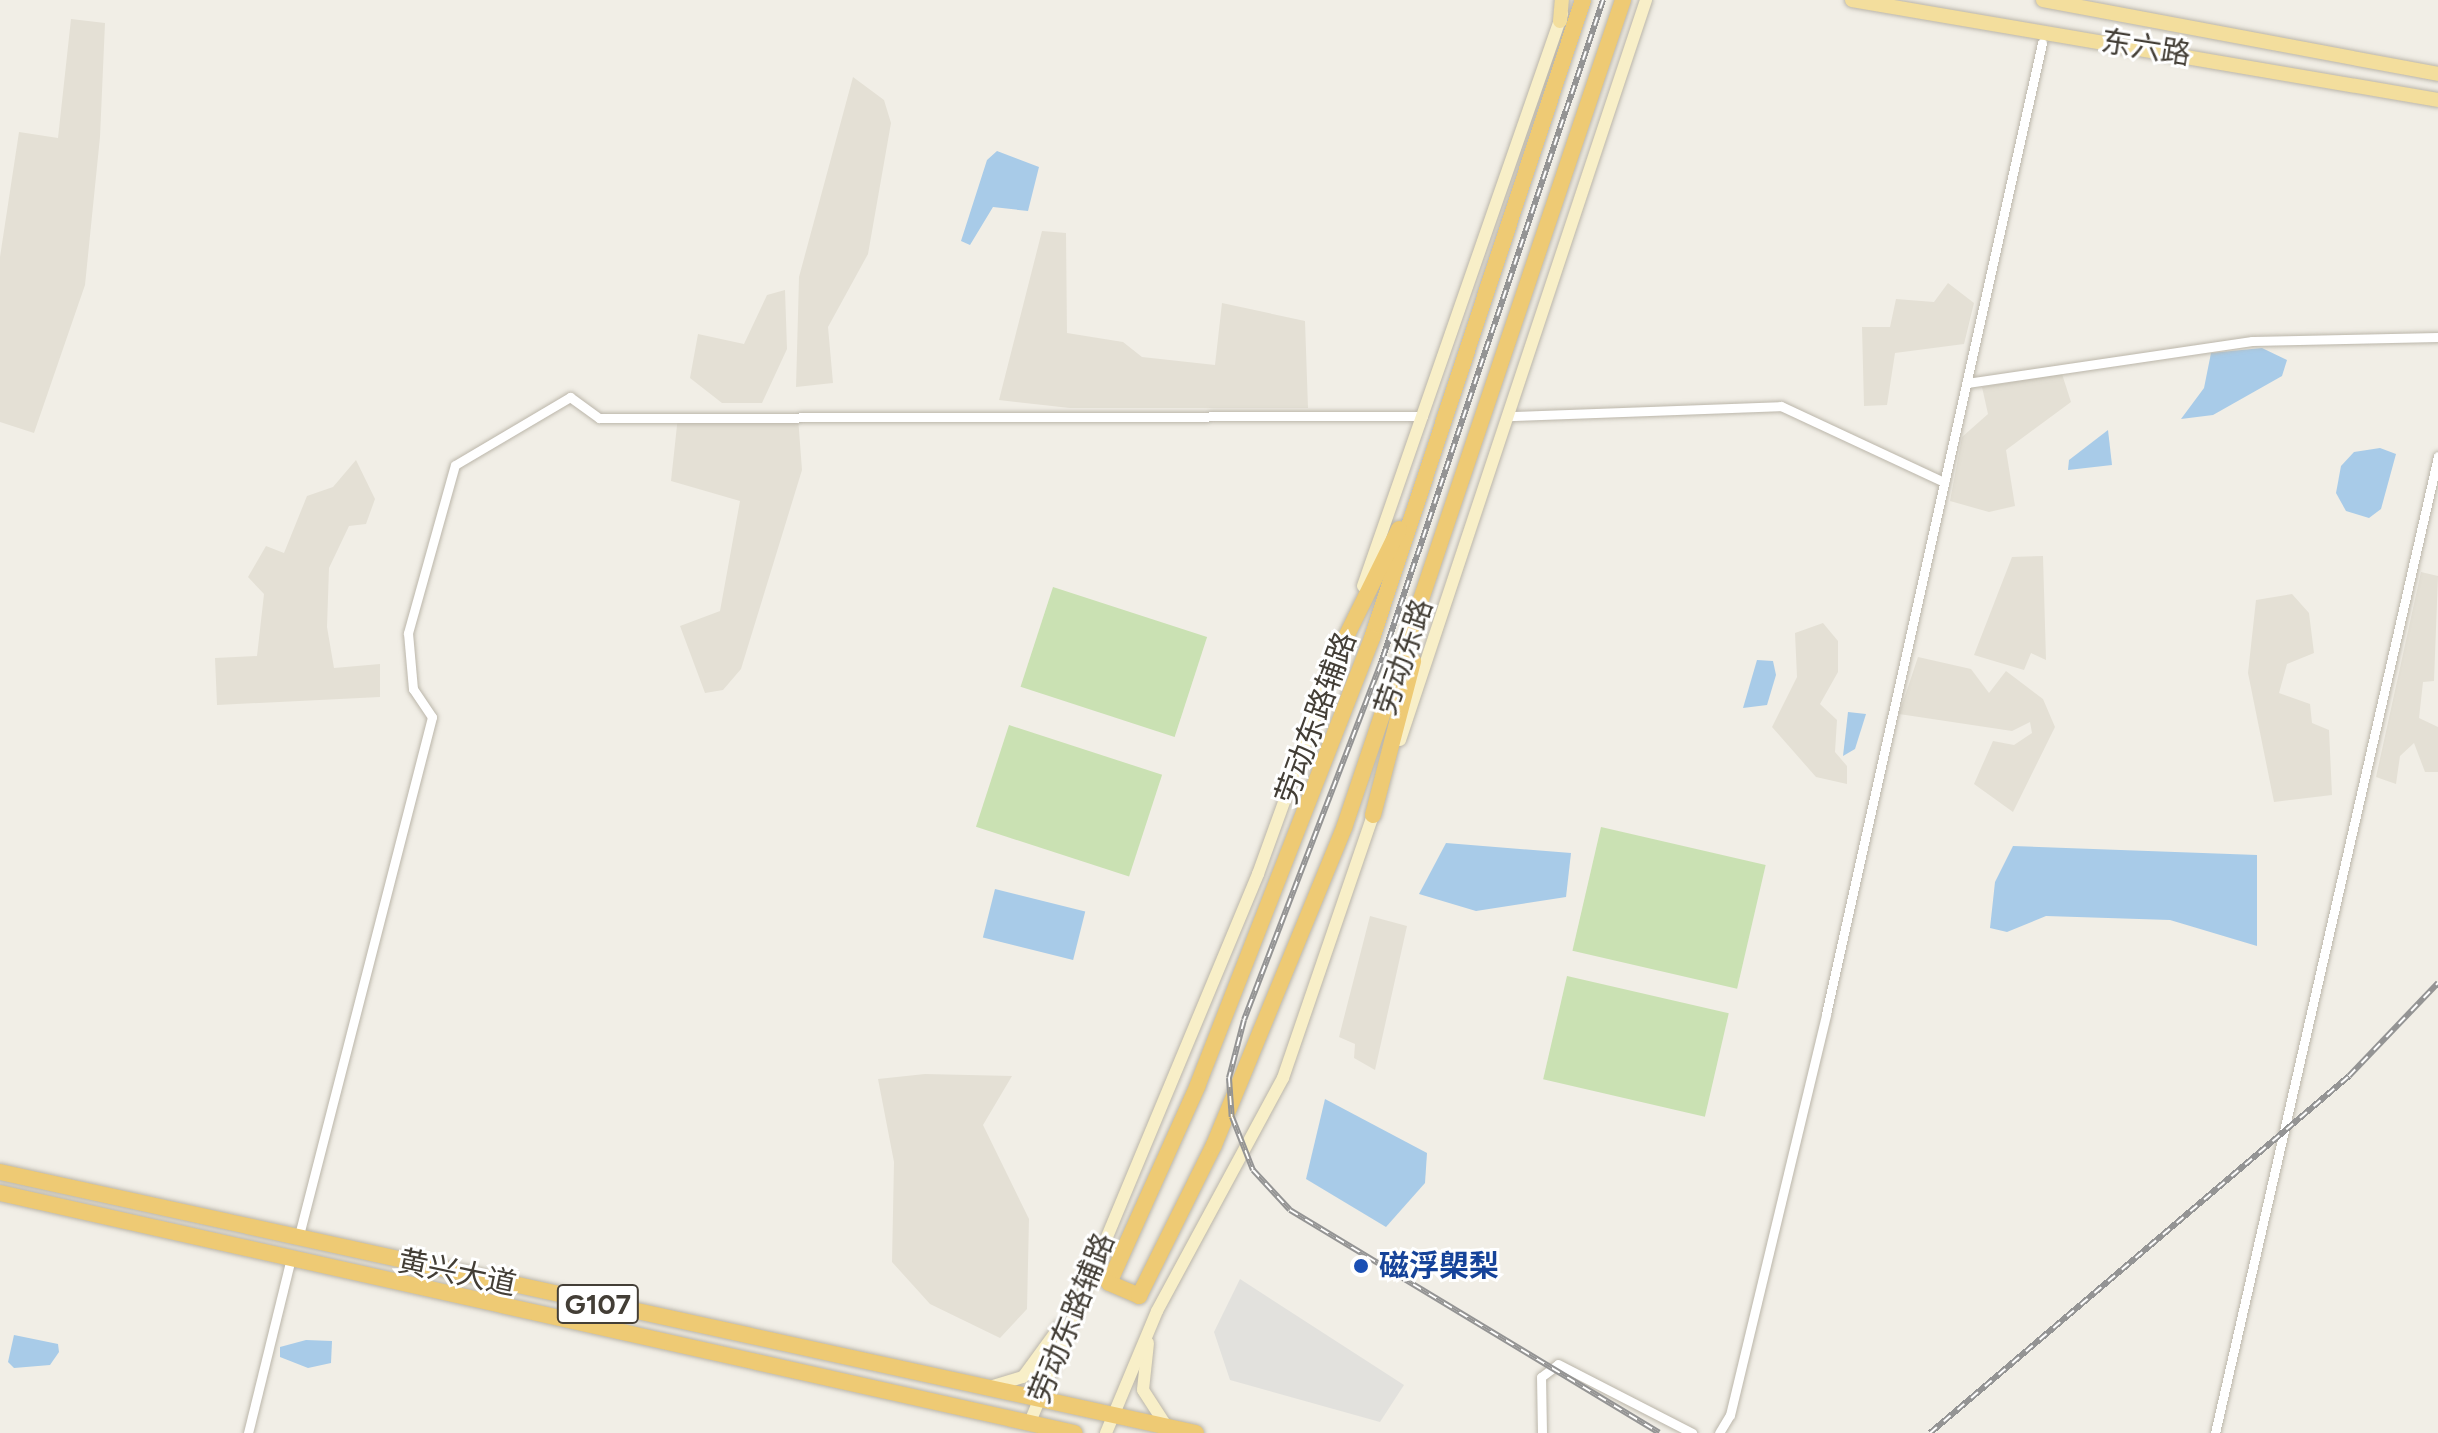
<!DOCTYPE html>
<meta charset="utf-8">
<style>
body{margin:0}
#map{position:relative;width:2438px;height:1433px;overflow:hidden;background:#f1eee6;font-family:Figtree,"Noto Sans SC",sans-serif}
div>[style]{position:absolute}
[style*='--x']{left:calc(var(--x)*1px);top:calc(var(--y)*1px);width:calc(var(--w)*1px);rotate:calc(var(--a)*1deg)}
.residential>*{inset:0;background:#e4e0d5}
.green>*{inset:0;background:#cae1b3;transform-origin:0 0}
.parking>*{inset:0;background:#e2e1dd}
.water>*{inset:0;background:#a8cbe8;transform-origin:0 0}
.roads{filter:drop-shadow(0 0 2px #bbb6aa) drop-shadow(0 0 2px #bbb6aa)}
.street>*{height:9px;margin:-4.5px;padding:0 4.5px;transform-origin:4.5px;border-radius:4.5px;background:#fff}
.secondary>*{height:12px;margin:-6px;padding:0 6px;transform-origin:6px;border-radius:6px;background:#f8efc8}
.primary>*{height:14px;margin:-7px;padding:0 7px;transform-origin:7px;border-radius:7px;background:#f3de9d}
.highway>*{height:16px;margin:-8px;padding:0 8px;transform-origin:8px;border-radius:8px;background:#eeca74}
.rail>*{height:6px;margin-top:-3px;transform-origin:0;background:repeating-linear-gradient(90deg,#fff 0 9px,#949494 0 18px);box-sizing:border-box;border-block:2px solid #949494}
.dots>*{width:22px;height:22px;translate:-50% -50%;box-sizing:border-box;border:4px solid #fff;border-radius:50%}
span{translate:-50% -50%;white-space:nowrap;text-align:center;line-height:1.15;-webkit-text-stroke:6px #fff;paint-order:stroke}
.shield-label span{padding:2px 6px;background:#fff;border:2px solid;border-radius:6px;-webkit-text-stroke-width:0}
.shield-label{font-size:28px;color:#433e36;font-weight:700}
.street-label{font-size:30px;color:#433e36}
.transit-label{font-size:30px;color:#164399;font-weight:700}
.left{translate:0 -50%;text-align:left}
</style>
<div id="map">
<div class="residential">
<div style="clip-path:polygon(71px 19px,105px 23px,100px 137px,85px 285px,34px 433px,0 422px,0 257px,19px 132px,58px 138px)"></div>
<div style="clip-path:polygon(853px 77px,884px 100px,891px 123px,868px 254px,828px 327px,833px 383px,796px 387px,799px 277px)"></div>
<div style="clip-path:polygon(1042px 231px,1066px 233px,1067px 333px,1123px 342px,1142px 357px,1215px 365px,1222px 303px,1305px 321px,1308px 408px,1070px 408px,999px 400px)"></div>
<div style="clip-path:polygon(1948px 283px,1974px 303px,1964px 344px,1895px 353px,1887px 405px,1864px 406px,1862px 327px,1890px 327px,1896px 299px,1934px 302px)"></div>
<div style="clip-path:polygon(785px 290px,787px 349px,762px 403px,722px 403px,690px 378px,698px 334px,744px 344px,767px 295px)"></div>
<div style="clip-path:polygon(2062px 374px,2071px 402px,2006px 450px,2015px 506px,1989px 512px,1950px 501px,1962px 437px,1988px 414px,1982px 387px)"></div>
<div style="clip-path:polygon(678px 416px,798px 417px,802px 470px,741px 669px,723px 690px,705px 693px,680px 626px,720px 611px,740px 501px,671px 481px)"></div>
<div style="clip-path:polygon(356px 460px,375px 499px,366px 524px,349px 526px,329px 568px,327px 627px,334px 668px,380px 664px,380px 697px,217px 705px,215px 658px,257px 656px,264px 594px,248px 577px,266px 546px,284px 553px,307px 496px,333px 487px)"></div>
<div style="clip-path:polygon(2043px 556px,2046px 660px,2031px 653px,2024px 670px,1974px 655px,2012px 557px)"></div>
<div style="clip-path:polygon(2421px 572px,2438px 576px,2434px 681px,2423px 682px,2419px 718px,2438px 727px,2438px 772px,2425px 772px,2414px 743px,2400px 756px,2396px 784px,2376px 777px)"></div>
<div style="clip-path:polygon(2292px 594px,2309px 613px,2314px 653px,2287px 664px,2279px 693px,2310px 704px,2312px 723px,2329px 730px,2332px 795px,2274px 802px,2248px 673px,2256px 600px)"></div>
<div style="clip-path:polygon(1823px 623px,1838px 641px,1838px 672px,1820px 704px,1837px 720px,1835px 752px,1847px 766px,1847px 784px,1816px 777px,1772px 727px,1797px 677px,1795px 633px)"></div>
<div style="clip-path:polygon(1918px 657px,1971px 669px,1989px 693px,2006px 671px,2043px 699px,2055px 727px,2013px 812px,1974px 784px,1993px 741px,2014px 745px,2032px 733px,2030px 722px,2012px 731px,1899px 714px)"></div>
<div style="clip-path:polygon(1370px 916px,1407px 926px,1375px 1070px,1354px 1058px,1355px 1044px,1339px 1037px)"></div>
<div style="clip-path:polygon(925px 1074px,1012px 1076px,983px 1125px,1029px 1219px,1027px 1309px,1000px 1338px,930px 1304px,892px 1262px,894px 1162px,878px 1079px)"></div>
</div>
<div class="green">
<div style="left:1053px;top:587px;width:162px;height:105px;rotate:18deg"></div>
<div style="left:1009px;top:725px;width:161px;height:107px;rotate:18deg"></div>
<div style="left:1601px;top:827px;width:169px;height:127px;rotate:13deg"></div>
<div style="left:1567px;top:976px;width:166px;height:106px;rotate:13deg"></div>
</div>
<div class="parking">
<div style="clip-path:polygon(1240px 1279px,1404px 1385px,1380px 1422px,1230px 1380px,1214px 1332px)"></div>
</div>
<div class="water">
<div style="clip-path:polygon(997px 151px,1039px 167px,1028px 211px,993px 207px,970px 245px,961px 241px,987px 160px)"></div>
<div style="clip-path:polygon(2262px 348px,2287px 360px,2282px 376px,2213px 415px,2181px 419px,2204px 388px,2211px 353px)"></div>
<div style="clip-path:polygon(2108px 430px,2112px 465px,2068px 470px,2069px 460px)"></div>
<div style="clip-path:polygon(2380px 448px,2396px 454px,2381px 509px,2369px 518px,2346px 511px,2336px 493px,2341px 466px,2354px 452px)"></div>
<div style="clip-path:polygon(1757px 660px,1773px 661px,1776px 675px,1767px 705px,1743px 708px)"></div>
<div style="clip-path:polygon(1848px 712px,1866px 714px,1855px 749px,1843px 756px)"></div>
<div style="clip-path:polygon(1446px 843px,1571px 853px,1566px 897px,1476px 911px,1419px 894px)"></div>
<div style="clip-path:polygon(2013px 846px,2257px 855px,2257px 946px,2170px 920px,2046px 916px,2007px 932px,1990px 928px,1995px 882px)"></div>
<div style="left:995px;top:889px;width:93px;height:50px;rotate:14deg"></div>
<div style="clip-path:polygon(1325px 1099px,1427px 1153px,1425px 1183px,1386px 1227px,1306px 1179px)"></div>
<div style="clip-path:polygon(14px 1335px,58px 1344px,59px 1352px,50px 1365px,14px 1368px,8px 1362px)"></div>
<div style="clip-path:polygon(306px 1340px,332px 1341px,331px 1363px,308px 1368px,280px 1357px,280px 1347px)"></div>
</div>
<div class="roads">
<div class="street">
<div style="--x:1967;--y:383;--w:288;--a:-8.4"></div>
<div style="--x:2252;--y:341;--w:186;--a:-1.2"></div>
<div style="--x:1512;--y:416;--w:269;--a:-2.1"></div>
<div style="--x:1781;--y:406;--w:180;--a:25"></div>
<div style="--x:298;--y:1239;--w:539;--a:-75.6"></div>
<div style="--x:432;--y:717;--w:34;--a:-124"></div>
<div style="--x:413;--y:689;--w:56;--a:-95.1"></div>
<div style="--x:408;--y:633;--w:174;--a:-74.4"></div>
<div style="--x:455;--y:465;--w:134;--a:-30.6"></div>
<div style="--x:570;--y:397;--w:36;--a:36"></div>
<div style="--x:599;--y:418;--w:824;--a:-0.14"></div>
<div style="--x:248;--y:1433;--w:180;--a:-76.2"></div>
<div style="--x:1542;--y:1433;--w:56;--a:-91"></div>
<div style="--x:1541;--y:1377;--w:21;--a:-37"></div>
<div style="--x:1558;--y:1364;--w:151;--a:27.2"></div>
<div style="--x:1719;--y:1433;--w:21;--a:-59"></div>
<div style="--x:1730;--y:1415;--w:412;--a:-76.5"></div>
<div style="--x:1826;--y:1014;--w:995;--a:-77.46"></div>
<div style="--x:2215;--y:1433;--w:1002;--a:-77.14"></div>
</div>
<div class="secondary">
<div style="--x:1363;--y:586;--w:606;--a:-70.82"></div>
<div style="--x:1400;--y:740;--w:780;--a:-71.61"></div>
<div style="--x:1148;--y:1343;--w:47;--a:96.1"></div>
<div style="--x:1143;--y:1390;--w:40;--a:57.1"></div>
<div style="--x:993;--y:1386;--w:31;--a:-17"></div>
<div style="--x:1023;--y:1377;--w:64;--a:-53.8"></div>
<div style="--x:1030;--y:1422;--w:594;--a:-67.41"></div>
<div style="--x:1258;--y:874;--w:244;--a:-70.1"></div>
<div style="--x:1106;--y:1433;--w:132;--a:-67.3"></div>
<div style="--x:1157;--y:1311;--w:265;--a:-61.6"></div>
<div style="--x:1283;--y:1078;--w:283;--a:-71.1"></div>
</div>
<div class="primary">
<div style="--x:1852;--y:0;--w:594;--a:9.68"></div>
<div style="--x:2043;--y:0;--w:402;--a:10.6"></div>
<div style="--x:1560;--y:21;--w:21;--a:-85"></div>
</div>
<div class="highway">
<div style="--x:1583;--y:0;--w:672;--a:108.3"></div>
<div style="--x:1372;--y:638;--w:480;--a:111.3"></div>
<div style="--x:1198;--y:1085;--w:217;--a:114.2"></div>
<div style="--x:1109;--y:1283;--w:33;--a:23"></div>
<div style="--x:1139;--y:1296;--w:169;--a:-63.6"></div>
<div style="--x:1214;--y:1145;--w:343;--a:-67.7"></div>
<div style="--x:1344;--y:828;--w:874;--a:-71.38"></div>
<div style="--x:1339;--y:651;--w:136;--a:-63.8"></div>
<div style="--x:1373;--y:815;--w:159;--a:-75.4"></div>
<div style="--x:0;--y:1172;--w:1224;--a:12.31"></div>
<div style="--x:0;--y:1193;--w:1101;--a:12.59"></div>
</div>
</div>
<div class="rail">
<div style="--x:1603;--y:0;--w:699;--a:108.51"></div>
<div style="--x:1381;--y:663;--w:382;--a:111"></div>
<div style="--x:1244;--y:1020;--w:60;--a:104.5"></div>
<div style="--x:1229;--y:1078;--w:39;--a:86"></div>
<div style="--x:1232;--y:1117;--w:57;--a:68.4"></div>
<div style="--x:1253;--y:1170;--w:54;--a:47.2"></div>
<div style="--x:1290;--y:1210;--w:431;--a:31.1"></div>
<div style="--x:1930;--y:1433;--w:550;--a:-40.43"></div>
<div style="--x:2349;--y:1076;--w:129;--a:-46.3"></div>
</div>
<div class="dots">
<div style="left:1361px;top:1266px;background:#1a4fb4"></div>
</div>
<div class="shield-label">
<span style="left:598px;top:1304px">G107</span>
</div>
<div class="street-label">
<span style="left:2146px;top:48px;rotate:9deg">东六路</span>
<span style="left:1404px;top:657px;rotate:-71deg">劳动东路</span>
<span style="left:1316px;top:718px;rotate:-70deg">劳动东路辅路</span>
<span style="left:457px;top:1273px;rotate:12deg">黄兴大道</span>
<span style="left:1072px;top:1318px;rotate:-68deg">劳动东路辅路</span>
</div>
<div class="transit-label">
<span class="left" style="left:1379px;top:1266px">磁浮㮾梨</span>
</div>
</div>
